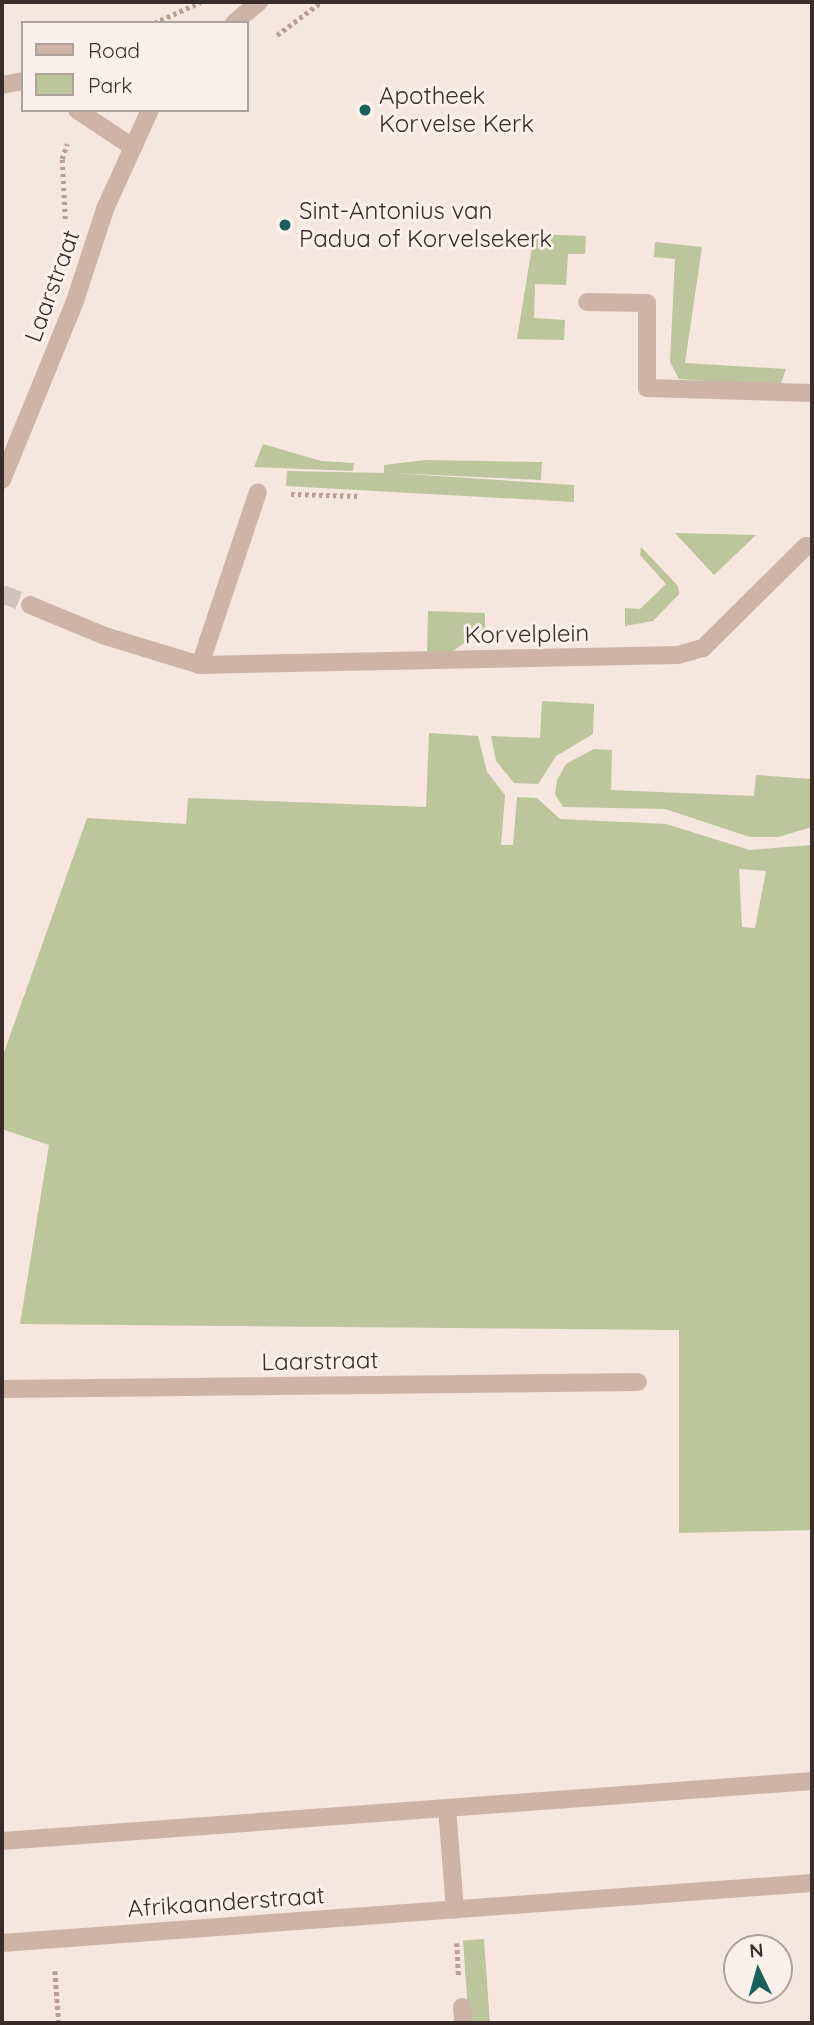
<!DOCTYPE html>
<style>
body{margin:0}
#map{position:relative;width:814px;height:2025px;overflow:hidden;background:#f5e7dd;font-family:Quicksand,sans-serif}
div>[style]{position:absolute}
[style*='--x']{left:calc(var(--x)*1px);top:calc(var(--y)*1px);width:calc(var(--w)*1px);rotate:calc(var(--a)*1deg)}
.green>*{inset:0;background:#bcc59b;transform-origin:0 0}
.minor-tunnel>*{height:18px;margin-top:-9px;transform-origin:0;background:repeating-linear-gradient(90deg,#d0c2b9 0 18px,transparent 0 27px)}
.path>*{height:4.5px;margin-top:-2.25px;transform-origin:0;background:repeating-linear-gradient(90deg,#ba9e91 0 3.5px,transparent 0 7px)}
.minor>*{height:18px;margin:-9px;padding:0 9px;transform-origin:9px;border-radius:9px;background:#ceb4a7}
.tertiary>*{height:18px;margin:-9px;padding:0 9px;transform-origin:9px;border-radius:9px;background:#ceb4a7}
.dots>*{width:19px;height:19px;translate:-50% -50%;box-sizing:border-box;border:4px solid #fbf1ea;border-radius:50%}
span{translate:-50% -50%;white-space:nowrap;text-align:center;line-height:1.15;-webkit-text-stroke:6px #fbf1ea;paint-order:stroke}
.poi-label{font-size:24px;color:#3a2c28}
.left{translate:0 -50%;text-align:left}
.street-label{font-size:24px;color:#3a2c28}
.frame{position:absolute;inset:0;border:4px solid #3a2c28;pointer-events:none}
.legend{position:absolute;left:21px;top:21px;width:228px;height:91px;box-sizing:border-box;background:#fbf1ea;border:2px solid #aea29c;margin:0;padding:9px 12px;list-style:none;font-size:21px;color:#3a2c28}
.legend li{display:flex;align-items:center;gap:14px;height:35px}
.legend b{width:35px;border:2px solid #aea29c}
.north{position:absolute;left:723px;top:1934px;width:70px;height:70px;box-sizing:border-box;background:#fbf1ea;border:2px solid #aea29c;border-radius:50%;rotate:355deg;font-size:19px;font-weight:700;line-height:28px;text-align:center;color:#3a2c28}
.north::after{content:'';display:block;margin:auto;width:24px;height:32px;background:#1a605c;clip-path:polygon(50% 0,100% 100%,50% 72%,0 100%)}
</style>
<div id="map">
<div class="green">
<div style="clip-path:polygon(534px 234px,586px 236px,585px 254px,568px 254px,566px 285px,535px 284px,534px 318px,565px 320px,564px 340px,517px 339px)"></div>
<div style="clip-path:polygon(655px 242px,702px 247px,685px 363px,786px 369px,780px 386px,679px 379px,670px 362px,675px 259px,654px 257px)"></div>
<div style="clip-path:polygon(263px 444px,321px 461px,354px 463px,353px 471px,254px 467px)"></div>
<div style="clip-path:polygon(426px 460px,542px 462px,541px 480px,391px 473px,574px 485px,574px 502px,286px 486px,287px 471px,384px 473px,384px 465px)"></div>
<div style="clip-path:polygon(675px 533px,756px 535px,714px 575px)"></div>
<div style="clip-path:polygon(641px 547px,678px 586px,679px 594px,653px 621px,625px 626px,625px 608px,640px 609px,666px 584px,640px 555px)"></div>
<div style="clip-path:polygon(428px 611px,485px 613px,485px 628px,453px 651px,427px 651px)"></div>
<div style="clip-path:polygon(542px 701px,594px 704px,593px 734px,556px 756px,538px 784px,514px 783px,496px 761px,491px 736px,540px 738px)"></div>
<div style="clip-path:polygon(evenodd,429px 733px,478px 736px,487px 772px,505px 795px,501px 845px,513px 845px,517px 797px,537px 798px,560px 819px,666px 824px,750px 850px,812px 845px,812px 1530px,679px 1533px,679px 1330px,20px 1324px,49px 1145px,2px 1129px,2px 1058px,87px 818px,186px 824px,188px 798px,426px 807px,429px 733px,739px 869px,766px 871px,755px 928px,742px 927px,739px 869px)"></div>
<div style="clip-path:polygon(594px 749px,612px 750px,611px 790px,754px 796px,756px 775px,812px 779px,812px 827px,778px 837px,750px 837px,665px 809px,563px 807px,555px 794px,557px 780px,566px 764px)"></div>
<div style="left:484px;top:1939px;width:84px;height:21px;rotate:86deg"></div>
</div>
<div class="minor-tunnel">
<div style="--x:2;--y:594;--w:30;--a:21"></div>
</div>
<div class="path">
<div style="--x:154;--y:23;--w:51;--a:-24.1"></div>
<div style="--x:277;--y:35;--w:55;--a:-36.9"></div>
<div style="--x:65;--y:219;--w:60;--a:-92.9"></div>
<div style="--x:62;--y:159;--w:16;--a:-72"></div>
<div style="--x:291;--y:494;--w:68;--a:1.7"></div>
<div style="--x:457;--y:1943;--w:33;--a:87"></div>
<div style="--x:55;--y:1971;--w:52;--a:85.6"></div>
</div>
<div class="minor">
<div style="--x:2;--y:85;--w:21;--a:-11"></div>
<div style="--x:77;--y:110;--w:65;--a:33.7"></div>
<div style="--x:587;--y:302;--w:60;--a:1"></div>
<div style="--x:647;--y:303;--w:85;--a:90"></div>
<div style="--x:647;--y:388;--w:165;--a:1.7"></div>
<div style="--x:30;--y:605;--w:81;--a:22.5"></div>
<div style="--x:105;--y:636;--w:99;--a:17"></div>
<div style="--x:200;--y:665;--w:478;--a:-1.2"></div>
<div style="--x:678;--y:655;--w:26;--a:-16"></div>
<div style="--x:703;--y:648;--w:145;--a:-44.7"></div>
<div style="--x:806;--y:546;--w:6;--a:0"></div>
<div style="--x:200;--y:665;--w:182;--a:-71.5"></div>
<div style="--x:2;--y:1389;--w:636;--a:-0.63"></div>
<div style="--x:447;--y:1808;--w:102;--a:85.5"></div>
<div style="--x:2;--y:1841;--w:812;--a:-4.24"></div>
<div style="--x:2;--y:1943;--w:812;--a:-4.24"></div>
<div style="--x:462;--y:2007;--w:16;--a:86"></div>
</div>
<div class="tertiary">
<div style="--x:234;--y:23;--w:33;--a:-40"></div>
<div style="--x:2;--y:480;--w:190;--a:-67.8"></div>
<div style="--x:74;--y:304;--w:100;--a:-71.9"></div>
<div style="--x:105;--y:209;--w:109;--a:-65.6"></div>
</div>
<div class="dots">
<div style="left:365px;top:110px;background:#1a605c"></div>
<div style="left:285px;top:225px;background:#1a605c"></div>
</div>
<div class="poi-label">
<span class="left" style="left:379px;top:110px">Apotheek<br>Korvelse Kerk</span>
<span class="left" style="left:299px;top:225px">Sint-Antonius van<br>Padua of Korvelsekerk</span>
</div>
<div class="street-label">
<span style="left:52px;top:286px;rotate:-70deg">Laarstraat</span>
<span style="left:527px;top:634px;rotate:-1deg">Korvelplein</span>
<span style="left:320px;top:1361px;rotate:-1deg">Laarstraat</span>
<span style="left:226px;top:1902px;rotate:-4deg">Afrikaanderstraat</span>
</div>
<div class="frame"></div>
<ul class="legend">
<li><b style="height:9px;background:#ceb4a7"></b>Road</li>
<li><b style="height:19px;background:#bcc59b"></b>Park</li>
</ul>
<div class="north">N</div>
</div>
